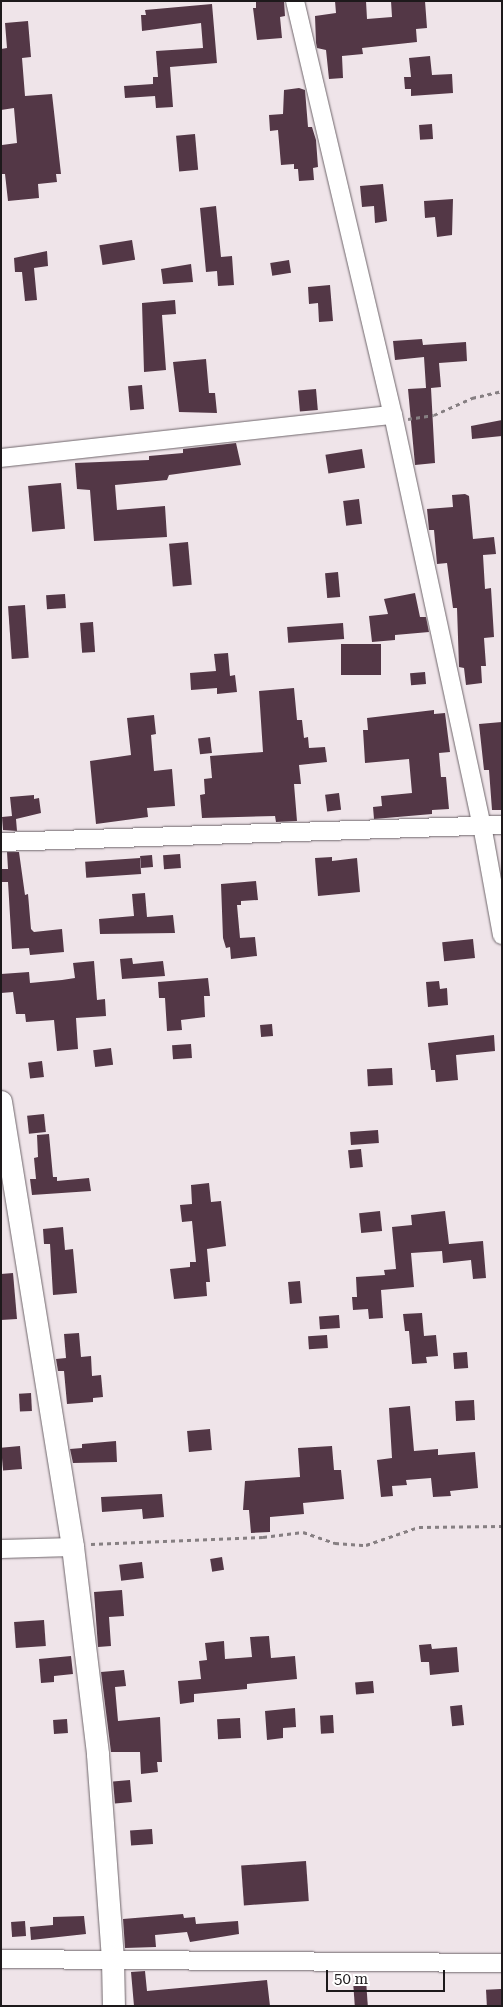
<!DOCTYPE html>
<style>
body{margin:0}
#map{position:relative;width:503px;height:2007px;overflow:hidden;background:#efe4e9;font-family:"Roboto Serif",serif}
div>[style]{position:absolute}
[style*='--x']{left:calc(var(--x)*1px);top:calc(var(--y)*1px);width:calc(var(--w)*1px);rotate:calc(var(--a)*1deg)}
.building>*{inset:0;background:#533746;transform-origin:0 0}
.path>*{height:3px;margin-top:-1.5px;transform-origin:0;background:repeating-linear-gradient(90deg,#867f82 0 4px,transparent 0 8px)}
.roads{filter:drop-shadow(0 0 1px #6f666b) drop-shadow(0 0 1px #6f666b)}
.minor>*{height:18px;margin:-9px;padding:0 9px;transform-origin:9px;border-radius:9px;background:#fff}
.tertiary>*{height:22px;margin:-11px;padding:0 11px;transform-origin:11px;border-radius:11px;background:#fff}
span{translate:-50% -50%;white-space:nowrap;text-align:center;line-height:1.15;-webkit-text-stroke:5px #fff;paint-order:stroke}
.frame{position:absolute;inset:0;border:2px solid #1d191b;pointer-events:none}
.scale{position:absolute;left:326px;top:1970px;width:119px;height:22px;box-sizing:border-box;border:2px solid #1d191b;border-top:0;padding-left:6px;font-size:15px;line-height:18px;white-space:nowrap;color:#1d191b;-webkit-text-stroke:4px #fff;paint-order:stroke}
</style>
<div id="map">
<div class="building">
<div style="clip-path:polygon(256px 1px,284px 1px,285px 16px,280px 17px,282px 38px,257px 40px,253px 8px,256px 8px)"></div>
<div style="clip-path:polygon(335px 1px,366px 1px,367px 19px,392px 17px,391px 1px,425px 1px,427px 28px,416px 29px,417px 42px,362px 48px,363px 54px,342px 56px,343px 78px,329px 79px,326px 50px,317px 48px,316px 43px,315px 16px,336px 13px)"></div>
<div style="clip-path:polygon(212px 4px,217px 63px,170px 67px,173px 107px,156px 108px,155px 96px,125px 98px,124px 86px,153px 84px,153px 77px,158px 77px,156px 51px,203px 48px,201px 23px,142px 31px,141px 15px,146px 15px,145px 10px)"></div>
<div style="clip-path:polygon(28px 21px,31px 57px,22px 58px,25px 96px,52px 94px,61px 174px,56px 174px,57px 182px,38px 184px,39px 198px,8px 201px,5px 174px,1px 174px,2px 145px,17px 143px,14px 108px,1px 110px,1px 49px,7px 48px,5px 23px)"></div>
<div style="clip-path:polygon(430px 56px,432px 75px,452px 74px,453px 93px,411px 96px,411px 89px,405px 89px,404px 77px,411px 77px,409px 58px)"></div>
<div style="clip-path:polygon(299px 88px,305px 90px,308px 127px,312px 127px,316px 140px,318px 167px,313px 168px,314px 180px,299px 181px,298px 169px,294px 169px,294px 164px,281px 165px,278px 130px,270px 131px,269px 115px,283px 114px,284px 90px)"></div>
<div style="left:432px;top:124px;width:15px;height:13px;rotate:86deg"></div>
<div style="left:195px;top:134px;width:36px;height:19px;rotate:85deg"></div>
<div style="clip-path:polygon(383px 184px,387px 221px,375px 223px,374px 206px,362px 207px,360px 186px)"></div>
<div style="clip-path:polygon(453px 199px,452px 235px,437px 237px,435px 217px,425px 218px,424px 201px)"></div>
<div style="clip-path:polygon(216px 206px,221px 257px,232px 256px,234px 285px,218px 286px,217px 271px,206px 272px,200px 208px)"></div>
<div style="left:132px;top:240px;width:20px;height:33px;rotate:81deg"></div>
<div style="clip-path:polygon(47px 251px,48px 266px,34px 268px,37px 300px,25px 301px,22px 272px,15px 272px,14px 258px)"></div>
<div style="left:289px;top:260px;width:13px;height:19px;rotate:81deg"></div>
<div style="clip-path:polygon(191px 264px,193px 282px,163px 284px,161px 269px)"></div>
<div style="clip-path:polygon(330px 285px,333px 321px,319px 322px,318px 303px,309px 304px,308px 287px)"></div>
<div style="clip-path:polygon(175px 300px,176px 314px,162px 315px,166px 370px,144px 372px,142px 303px)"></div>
<div style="clip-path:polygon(422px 339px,423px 345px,466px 342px,467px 361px,439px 363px,441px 387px,431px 388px,435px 463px,415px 465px,408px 389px,426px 388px,424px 357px,395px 360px,393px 341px)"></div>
<div style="clip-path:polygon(206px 359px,209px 393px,215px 393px,217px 413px,179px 412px,173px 362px)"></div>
<div style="left:142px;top:385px;width:24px;height:14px;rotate:85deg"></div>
<div style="left:316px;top:389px;width:21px;height:18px;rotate:85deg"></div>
<div style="clip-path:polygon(502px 420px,502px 436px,472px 439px,471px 426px)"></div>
<div style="clip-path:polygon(236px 443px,241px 465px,169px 475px,167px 480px,115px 485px,117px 510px,165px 506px,167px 537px,94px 541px,90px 490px,77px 489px,75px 463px,149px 460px,149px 456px,183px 453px,183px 449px)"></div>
<div style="left:362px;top:449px;width:19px;height:37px;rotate:81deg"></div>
<div style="left:61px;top:483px;width:46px;height:33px;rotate:85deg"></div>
<div style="clip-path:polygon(465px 494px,469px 496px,473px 539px,494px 537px,496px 554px,483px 555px,485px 589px,491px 588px,494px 637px,484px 638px,486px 666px,481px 666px,482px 683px,466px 685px,464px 668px,459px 667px,457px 608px,453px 608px,447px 563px,437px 564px,434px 530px,429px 530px,427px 509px,453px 507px,452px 495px)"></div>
<div style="left:359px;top:499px;width:25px;height:16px;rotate:83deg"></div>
<div style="left:188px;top:542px;width:43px;height:19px;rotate:85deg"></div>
<div style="left:338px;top:572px;width:25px;height:13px;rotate:85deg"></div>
<div style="clip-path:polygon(415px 593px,420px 617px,426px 617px,429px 632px,395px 635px,395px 640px,372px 642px,369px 616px,388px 614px,384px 599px)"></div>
<div style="left:65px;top:594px;width:14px;height:19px;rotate:86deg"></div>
<div style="left:25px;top:605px;width:53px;height:17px;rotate:86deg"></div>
<div style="left:93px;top:622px;width:30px;height:13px;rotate:86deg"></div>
<div style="left:343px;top:623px;width:16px;height:56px;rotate:86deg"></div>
<div style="left:381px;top:644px;width:31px;height:40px;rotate:90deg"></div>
<div style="clip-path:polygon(228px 653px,230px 676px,235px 675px,237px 692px,217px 694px,217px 688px,191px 690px,190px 673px,216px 671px,214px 654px)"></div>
<div style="left:425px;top:672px;width:12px;height:15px;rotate:85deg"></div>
<div style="clip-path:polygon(294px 688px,297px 720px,302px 720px,304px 738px,308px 737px,309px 748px,325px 747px,327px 762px,299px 765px,301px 784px,294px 784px,297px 821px,276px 822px,275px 816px,202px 818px,200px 795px,205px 794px,204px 779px,212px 778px,210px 756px,263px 752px,259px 691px)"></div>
<div style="clip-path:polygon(434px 710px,434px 714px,445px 713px,450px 752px,439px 753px,441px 777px,446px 777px,449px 809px,432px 810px,432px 814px,374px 819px,373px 807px,382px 806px,381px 796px,412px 793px,409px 759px,365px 763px,363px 730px,368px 730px,367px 718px)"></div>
<div style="clip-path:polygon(154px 715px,156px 734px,151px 735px,154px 771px,172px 769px,175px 806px,147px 808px,148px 817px,96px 824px,90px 761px,131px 755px,127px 718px)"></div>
<div style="clip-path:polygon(502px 722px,502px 810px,492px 810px,489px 770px,484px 770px,479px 724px)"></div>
<div style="left:210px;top:737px;width:16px;height:12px;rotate:83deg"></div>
<div style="left:339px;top:793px;width:17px;height:14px;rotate:83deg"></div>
<div style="clip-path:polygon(34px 795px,34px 799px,39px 798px,41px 813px,16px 819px,17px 831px,3px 830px,2px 817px,12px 816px,10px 797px)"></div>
<div style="clip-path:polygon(7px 852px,19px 852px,25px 895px,28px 894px,31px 929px,34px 932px,62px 929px,64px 952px,30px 955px,29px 948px,12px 949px,8px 882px,1px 882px,1px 869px,8px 869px)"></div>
<div style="left:180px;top:854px;width:14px;height:17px;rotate:86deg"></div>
<div style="left:152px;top:855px;width:12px;height:12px;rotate:85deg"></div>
<div style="clip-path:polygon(332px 857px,332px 861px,357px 858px,360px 892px,318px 896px,315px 858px)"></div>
<div style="left:140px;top:858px;width:16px;height:55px;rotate:86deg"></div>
<div style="clip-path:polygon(256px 881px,258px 900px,241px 901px,241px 905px,237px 905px,240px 938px,255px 937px,257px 956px,231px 959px,230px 947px,226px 948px,223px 938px,221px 884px)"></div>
<div style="clip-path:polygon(145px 893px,147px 917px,173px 915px,175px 933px,100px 934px,99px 919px,134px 916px,132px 894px)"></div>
<div style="left:473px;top:939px;width:19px;height:31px;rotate:84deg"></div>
<div style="clip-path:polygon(132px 958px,133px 964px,163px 961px,165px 976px,122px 979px,120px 959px)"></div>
<div style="clip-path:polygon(94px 961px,97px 1000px,105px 999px,106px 1016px,76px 1018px,78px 1049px,57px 1051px,54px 1020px,26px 1022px,25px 1014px,16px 1014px,13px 992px,1px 993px,1px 974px,29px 972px,30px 983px,62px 980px,75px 978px,73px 963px)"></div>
<div style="clip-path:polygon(208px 978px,210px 996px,204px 996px,205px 1017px,181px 1020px,182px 1030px,167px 1031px,165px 998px,159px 998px,158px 982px)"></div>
<div style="clip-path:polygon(439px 981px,440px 989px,447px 988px,448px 1005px,428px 1007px,426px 982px)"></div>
<div style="left:272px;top:1024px;width:12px;height:12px;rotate:85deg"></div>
<div style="clip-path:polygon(494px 1035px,495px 1051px,456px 1055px,458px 1080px,436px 1082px,435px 1070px,431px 1070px,428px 1043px)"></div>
<div style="left:191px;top:1044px;width:14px;height:19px;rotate:86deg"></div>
<div style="left:111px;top:1048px;width:17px;height:18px;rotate:83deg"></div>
<div style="left:42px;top:1061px;width:16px;height:14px;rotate:83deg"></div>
<div style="left:392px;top:1068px;width:17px;height:25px;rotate:87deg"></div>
<div style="left:44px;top:1114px;width:18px;height:17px;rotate:84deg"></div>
<div style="left:378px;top:1130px;width:13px;height:28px;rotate:86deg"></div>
<div style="clip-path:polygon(49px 1134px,53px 1177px,57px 1177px,57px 1181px,89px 1178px,91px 1191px,32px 1195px,30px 1179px,36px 1179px,34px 1158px,38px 1157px,37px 1135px)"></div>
<div style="left:361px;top:1149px;width:18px;height:13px;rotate:84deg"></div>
<div style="clip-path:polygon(209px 1183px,211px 1202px,221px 1201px,226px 1246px,207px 1249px,210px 1282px,206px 1282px,207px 1296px,174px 1299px,170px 1269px,190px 1267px,190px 1262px,196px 1262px,192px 1221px,182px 1222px,180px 1205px,192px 1204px,191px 1185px)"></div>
<div style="left:380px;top:1211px;width:20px;height:21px;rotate:84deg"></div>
<div style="clip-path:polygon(445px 1211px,449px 1244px,483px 1241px,486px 1278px,473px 1279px,471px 1260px,443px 1263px,442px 1251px,411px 1253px,414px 1287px,381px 1290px,383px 1318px,369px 1319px,368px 1309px,353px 1310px,352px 1297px,357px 1297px,356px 1277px,385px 1275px,384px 1270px,396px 1269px,392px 1227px,412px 1225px,411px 1215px)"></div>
<div style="clip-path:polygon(63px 1227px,65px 1250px,73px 1249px,77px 1293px,53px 1295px,50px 1244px,44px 1244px,43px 1229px)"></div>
<div style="clip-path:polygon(13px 1273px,17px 1319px,1px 1320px,1px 1274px)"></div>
<div style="left:300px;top:1281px;width:22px;height:12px;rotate:85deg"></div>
<div style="clip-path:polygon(422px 1313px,424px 1336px,436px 1335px,438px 1356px,426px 1357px,427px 1363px,412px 1364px,409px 1331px,405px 1331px,403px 1314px)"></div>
<div style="left:339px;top:1315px;width:13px;height:20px;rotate:86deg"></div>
<div style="clip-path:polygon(79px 1333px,81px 1357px,91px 1356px,92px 1376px,101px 1375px,103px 1397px,93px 1398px,93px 1402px,67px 1404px,64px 1371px,58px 1371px,56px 1359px,66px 1358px,64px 1334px)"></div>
<div style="left:327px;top:1335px;width:13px;height:19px;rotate:86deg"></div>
<div style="left:467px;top:1352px;width:16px;height:14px;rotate:86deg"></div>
<div style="left:31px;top:1393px;width:18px;height:12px;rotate:87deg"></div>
<div style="left:474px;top:1400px;width:20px;height:19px;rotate:87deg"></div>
<div style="clip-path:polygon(410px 1406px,414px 1451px,438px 1449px,438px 1455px,475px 1452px,478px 1488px,450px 1491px,451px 1496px,433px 1497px,431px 1478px,406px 1480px,407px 1485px,392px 1486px,393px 1496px,381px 1497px,377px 1460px,392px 1458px,389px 1408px)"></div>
<div style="left:210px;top:1429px;width:21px;height:23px;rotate:85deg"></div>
<div style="clip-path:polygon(116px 1441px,117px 1462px,73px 1463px,70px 1449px,82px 1448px,82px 1444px)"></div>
<div style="left:20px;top:1446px;width:23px;height:19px;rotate:85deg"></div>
<div style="clip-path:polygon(332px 1446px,334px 1470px,341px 1470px,344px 1499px,303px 1503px,304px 1514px,270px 1517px,270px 1532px,251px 1533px,249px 1510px,243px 1510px,245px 1481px,300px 1477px,298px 1448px)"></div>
<div style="clip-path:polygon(162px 1494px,164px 1517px,143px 1519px,142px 1509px,102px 1512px,101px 1497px)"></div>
<div style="left:222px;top:1557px;width:13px;height:12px;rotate:81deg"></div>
<div style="left:142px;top:1562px;width:16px;height:23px;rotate:83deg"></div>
<div style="clip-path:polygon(122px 1590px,124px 1616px,109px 1617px,111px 1646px,98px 1647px,94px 1592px)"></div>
<div style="left:44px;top:1620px;width:26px;height:30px;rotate:86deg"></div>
<div style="clip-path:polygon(269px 1636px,271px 1658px,295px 1656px,297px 1679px,247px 1684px,247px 1689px,194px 1694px,194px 1702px,180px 1704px,178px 1681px,201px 1679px,199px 1661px,207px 1660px,205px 1643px,224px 1641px,225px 1659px,252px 1657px,250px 1637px)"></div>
<div style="clip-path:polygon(431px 1644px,432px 1649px,457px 1647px,459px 1672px,430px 1675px,429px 1662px,421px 1662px,419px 1645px)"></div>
<div style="clip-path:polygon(71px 1656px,73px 1674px,54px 1676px,54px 1682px,41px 1683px,39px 1659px)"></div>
<div style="clip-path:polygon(124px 1670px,126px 1686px,115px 1687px,118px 1721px,160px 1717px,162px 1762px,157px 1762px,158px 1772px,141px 1774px,140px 1752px,111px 1752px,101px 1672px)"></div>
<div style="left:373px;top:1681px;width:12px;height:18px;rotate:85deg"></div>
<div style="left:462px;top:1705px;width:20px;height:12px;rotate:84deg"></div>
<div style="clip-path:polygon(295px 1708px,296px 1727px,283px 1728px,283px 1738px,267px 1740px,265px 1711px)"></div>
<div style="left:333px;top:1715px;width:18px;height:13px;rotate:87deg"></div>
<div style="left:240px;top:1718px;width:20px;height:23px;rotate:87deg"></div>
<div style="left:67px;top:1719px;width:14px;height:14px;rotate:86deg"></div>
<div style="left:130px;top:1780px;width:22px;height:17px;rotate:85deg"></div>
<div style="left:152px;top:1829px;width:15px;height:22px;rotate:86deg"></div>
<div style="left:306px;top:1861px;width:40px;height:65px;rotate:86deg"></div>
<div style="clip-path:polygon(183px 1914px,184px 1918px,195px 1917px,196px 1924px,238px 1921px,239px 1934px,190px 1942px,187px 1932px,155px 1935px,156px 1947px,125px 1948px,123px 1919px)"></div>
<div style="clip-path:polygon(84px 1916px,86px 1934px,31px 1940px,30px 1927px,53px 1925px,53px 1917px)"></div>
<div style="left:25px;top:1921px;width:15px;height:14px;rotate:86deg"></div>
<div style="clip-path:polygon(145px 1971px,147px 1991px,267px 1980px,270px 2006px,134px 2006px,131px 1972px)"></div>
<div style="left:366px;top:1980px;width:26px;height:13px;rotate:86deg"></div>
<div style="left:501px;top:1989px;width:17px;height:15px;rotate:87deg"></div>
</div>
<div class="path">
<div style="--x:408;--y:419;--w:26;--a:-9"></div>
<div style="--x:434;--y:415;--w:42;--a:-24.1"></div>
<div style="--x:472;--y:398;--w:31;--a:-13"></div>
<div style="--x:91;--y:1544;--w:172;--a:-2.3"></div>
<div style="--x:263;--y:1537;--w:40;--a:-7.1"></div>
<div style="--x:303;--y:1532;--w:34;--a:19"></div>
<div style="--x:335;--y:1543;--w:31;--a:4"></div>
<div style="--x:366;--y:1545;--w:56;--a:-18.8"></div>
<div style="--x:419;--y:1527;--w:83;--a:-0.7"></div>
</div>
<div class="roads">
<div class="minor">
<div style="--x:295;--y:1;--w:425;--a:76.7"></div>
<div style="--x:393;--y:415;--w:420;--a:77.8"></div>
<div style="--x:482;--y:825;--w:112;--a:79.7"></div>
<div style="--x:1;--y:458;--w:394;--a:-6.3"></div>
<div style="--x:1;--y:842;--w:501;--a:-1.94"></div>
<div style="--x:1;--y:1549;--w:72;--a:-1.6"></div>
<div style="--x:1;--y:1959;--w:501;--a:0.46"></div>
</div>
<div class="tertiary">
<div style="--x:1;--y:1102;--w:451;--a:80.8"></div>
<div style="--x:73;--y:1547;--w:209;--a:83.1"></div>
<div style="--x:98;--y:1755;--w:206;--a:85.8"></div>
<div style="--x:113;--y:1960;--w:46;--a:88.8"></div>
</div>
</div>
<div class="frame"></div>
<div class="scale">50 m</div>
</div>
